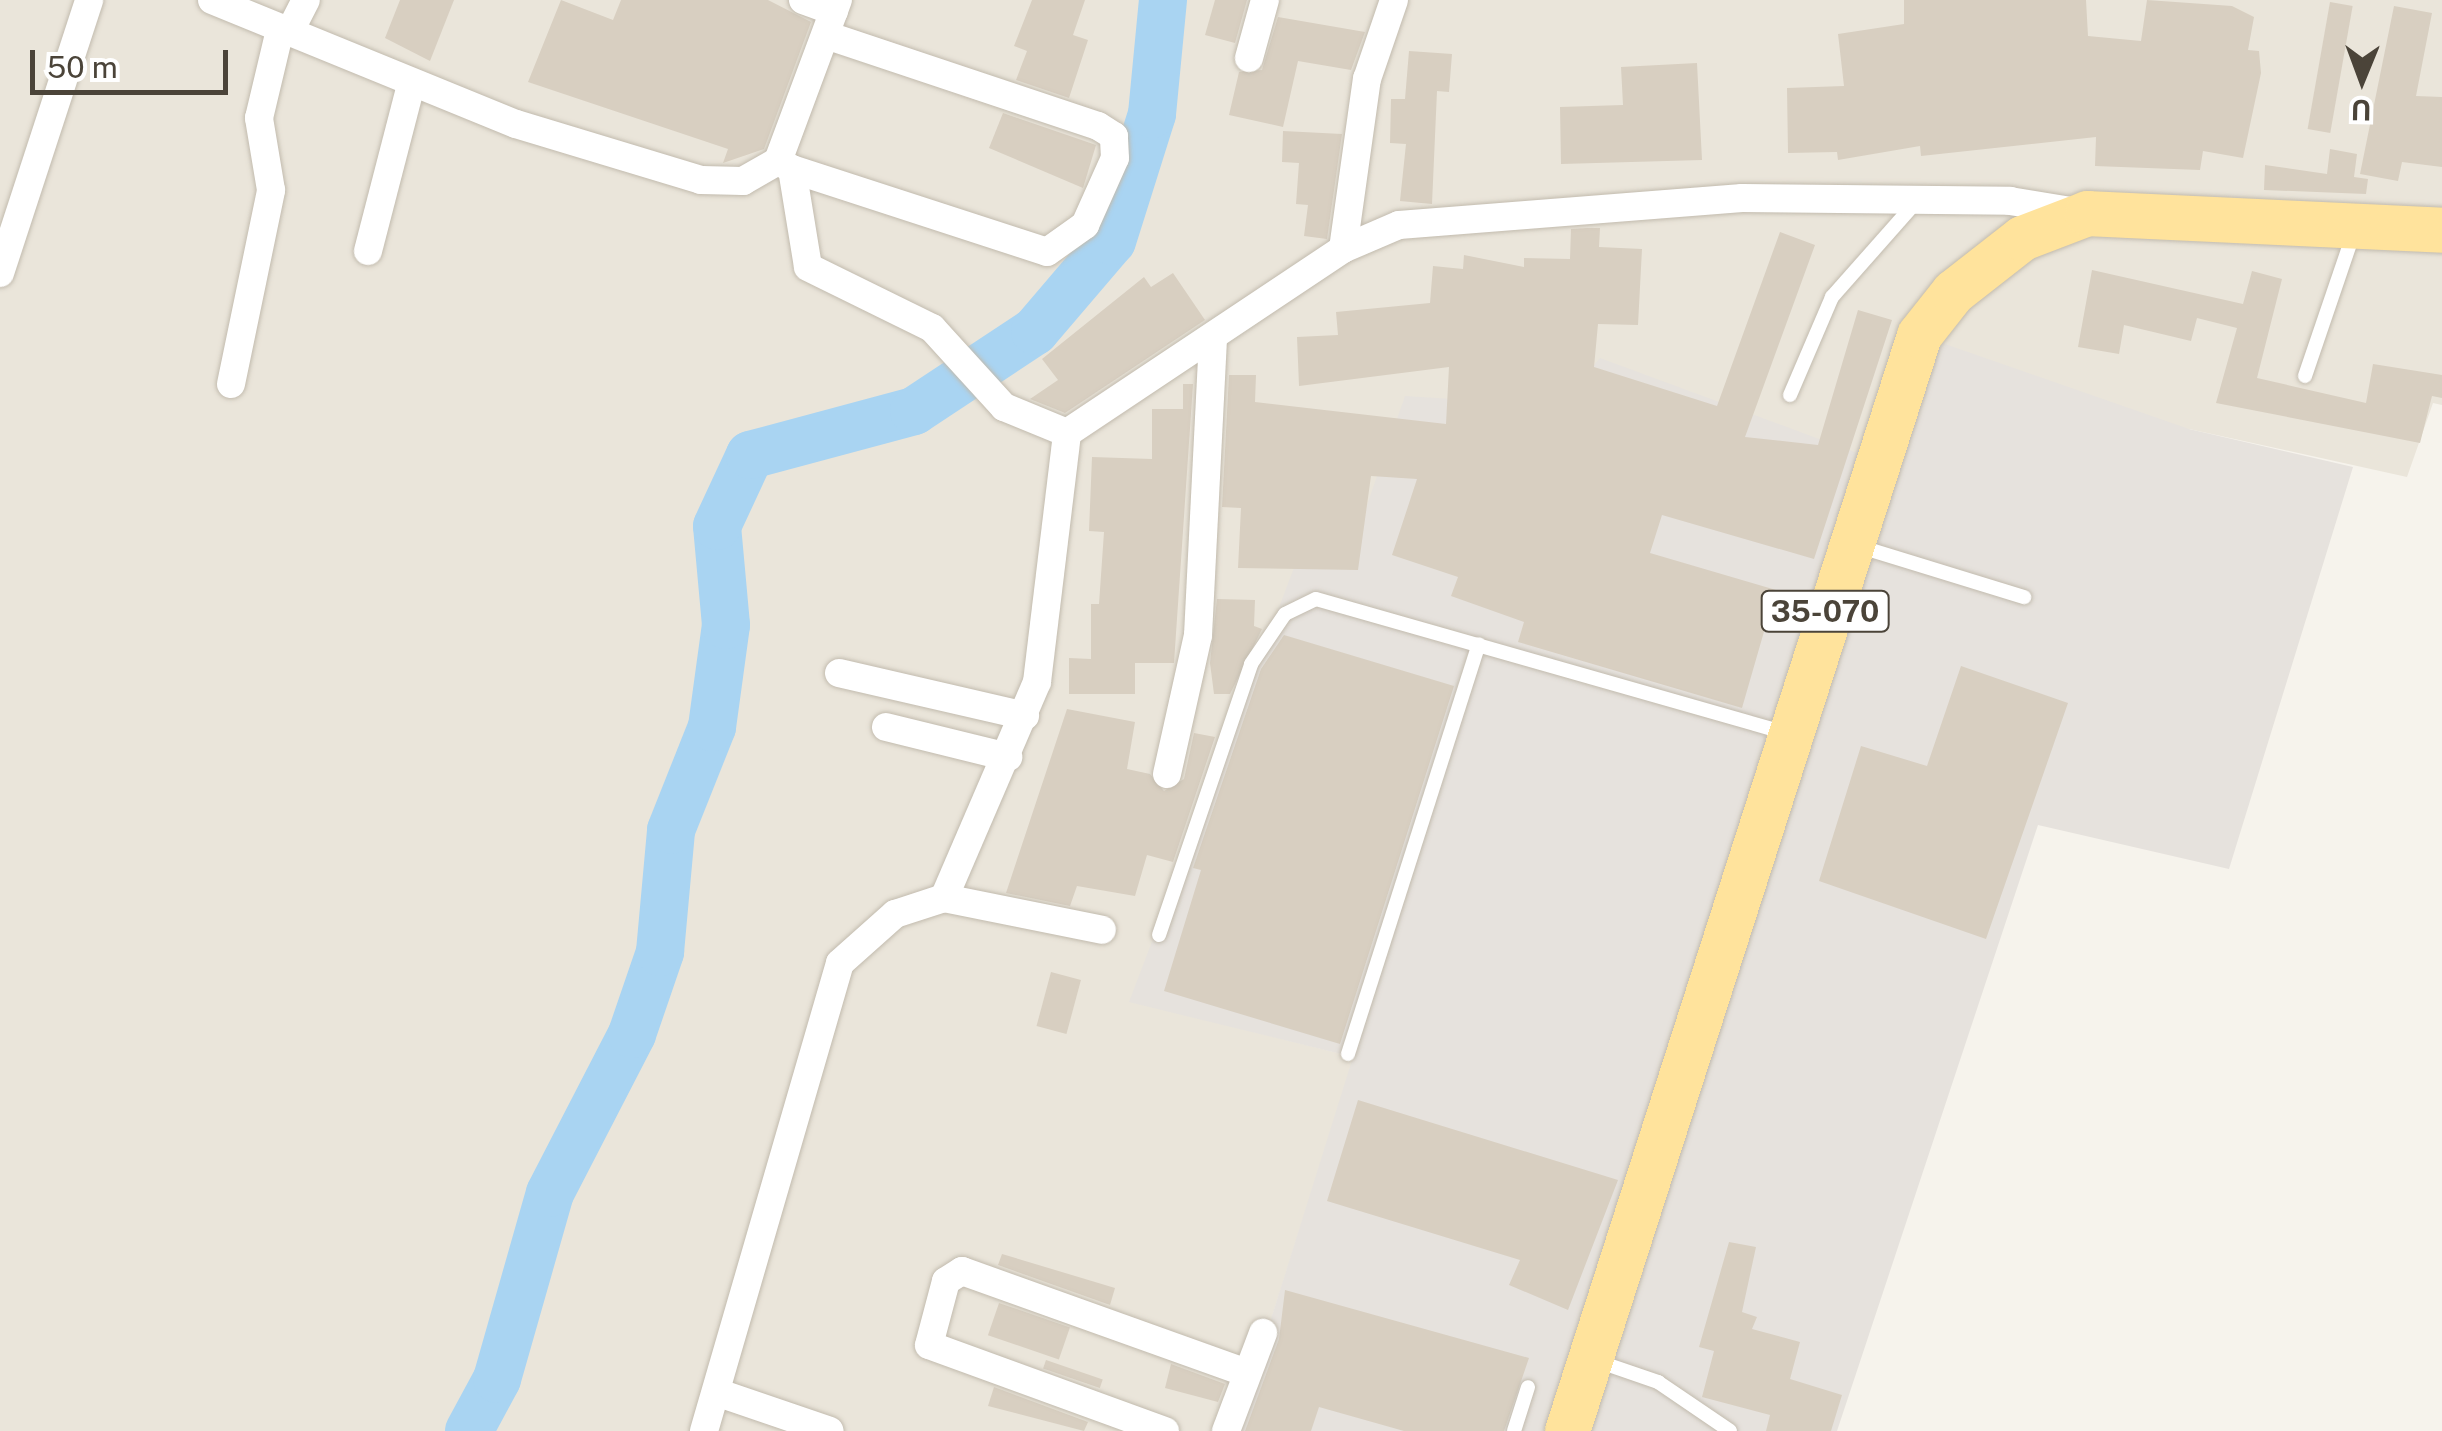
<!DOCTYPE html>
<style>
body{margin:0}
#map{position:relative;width:2442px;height:1431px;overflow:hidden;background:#f6f3ec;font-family:"Public Sans",sans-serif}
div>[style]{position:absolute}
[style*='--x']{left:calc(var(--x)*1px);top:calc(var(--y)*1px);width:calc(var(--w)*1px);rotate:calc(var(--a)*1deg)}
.residential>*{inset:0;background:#eae5da}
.industrial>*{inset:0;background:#e6e2dd}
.river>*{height:48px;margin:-24px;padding:0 24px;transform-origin:24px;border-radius:24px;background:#a9d4f2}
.building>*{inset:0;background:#d8cfc1;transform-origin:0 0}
.roads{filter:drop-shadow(0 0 2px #c2bbae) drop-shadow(0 0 2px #c2bbae)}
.service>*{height:14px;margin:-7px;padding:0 7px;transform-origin:7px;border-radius:7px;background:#fff}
.minor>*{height:28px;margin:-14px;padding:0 14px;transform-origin:14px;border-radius:14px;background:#fff}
.primary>*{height:45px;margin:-22.5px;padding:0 22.5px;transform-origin:22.5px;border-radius:22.5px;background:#ffe39c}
span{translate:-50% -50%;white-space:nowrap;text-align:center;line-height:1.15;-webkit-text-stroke:10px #fff;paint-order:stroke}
.shield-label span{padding:2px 8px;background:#fff;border:2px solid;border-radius:8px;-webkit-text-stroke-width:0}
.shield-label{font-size:30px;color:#4b4439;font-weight:700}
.north{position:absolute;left:2312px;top:30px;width:100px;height:100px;-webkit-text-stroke:8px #fff;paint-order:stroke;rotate:181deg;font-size:28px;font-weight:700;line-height:40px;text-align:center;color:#4b4439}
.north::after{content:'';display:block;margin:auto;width:35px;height:45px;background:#4b4439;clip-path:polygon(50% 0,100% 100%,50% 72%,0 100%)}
.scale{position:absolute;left:30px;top:50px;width:198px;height:45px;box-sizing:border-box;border:5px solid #4b4439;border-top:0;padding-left:12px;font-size:30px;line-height:35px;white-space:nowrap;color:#4b4439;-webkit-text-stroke:8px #fff;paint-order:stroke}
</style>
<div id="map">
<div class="residential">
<div style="clip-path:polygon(0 0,2442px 0,2442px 405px,2433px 403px,2407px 477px,2189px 429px,1877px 460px,1560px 406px,1360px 526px,1130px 1001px,1354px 1057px,1236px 1431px,0 1431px)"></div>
</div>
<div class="industrial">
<div style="clip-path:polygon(1919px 335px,2189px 429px,2353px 467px,2229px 869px,2038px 825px,1837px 1431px,1236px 1431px,1353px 1057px,1129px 1002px,1311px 523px,1360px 525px,1405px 396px,1559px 406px,1600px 358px,1876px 460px)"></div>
</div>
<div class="river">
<div style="--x:469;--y:1431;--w:59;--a:-61.7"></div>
<div style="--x:497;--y:1379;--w:193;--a:-74.1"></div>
<div style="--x:550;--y:1193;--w:179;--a:-62.7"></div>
<div style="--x:632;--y:1034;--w:87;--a:-71.1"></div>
<div style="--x:660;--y:952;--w:122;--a:-84.8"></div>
<div style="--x:671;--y:830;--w:111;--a:-68.3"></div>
<div style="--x:712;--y:727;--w:103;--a:-82.2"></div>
<div style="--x:726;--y:625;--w:99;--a:-95.2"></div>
<div style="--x:717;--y:526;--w:78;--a:-65.1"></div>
<div style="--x:750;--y:455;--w:170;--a:-15"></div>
<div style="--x:914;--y:411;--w:145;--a:-33.5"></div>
<div style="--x:1035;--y:331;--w:118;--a:-49.5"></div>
<div style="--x:1112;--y:241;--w:133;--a:-72.5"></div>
<div style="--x:1152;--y:114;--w:115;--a:-84.5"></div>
</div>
<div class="building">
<div style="clip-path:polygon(400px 0,454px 0,430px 61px,385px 38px)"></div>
<div style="clip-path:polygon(561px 0,613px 20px,621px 0,768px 0,811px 22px,764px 149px,723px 163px,728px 149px,528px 82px)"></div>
<div style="clip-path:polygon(1032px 0,1085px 0,1073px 35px,1088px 40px,1069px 98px,1016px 80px,1027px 51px,1014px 46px)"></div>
<div style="clip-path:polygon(1215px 0,1247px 0,1235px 43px,1205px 35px)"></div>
<div style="clip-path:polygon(1904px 0,2086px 0,2088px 36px,2141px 41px,2147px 0,2232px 6px,2254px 17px,2248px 50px,2259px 51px,2261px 73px,2243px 158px,2203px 151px,2200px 170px,2095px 166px,2096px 137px,1921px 156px,1920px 146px,1838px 160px,1837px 152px,1788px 153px,1787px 88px,1844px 86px,1838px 34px,1904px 24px)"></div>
<div style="left:2330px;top:2px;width:23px;height:129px;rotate:10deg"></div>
<div style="clip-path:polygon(2394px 6px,2432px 13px,2416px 96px,2442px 97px,2442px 167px,2402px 162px,2398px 181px,2360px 174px)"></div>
<div style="clip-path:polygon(1278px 17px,1365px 32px,1351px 70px,1298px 61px,1283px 127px,1229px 115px,1239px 72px,1262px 70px)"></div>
<div style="clip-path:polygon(1409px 51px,1452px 54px,1449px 92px,1437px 91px,1432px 204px,1400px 201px,1406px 144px,1390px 143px,1391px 99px,1405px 99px)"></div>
<div style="clip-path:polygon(1697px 63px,1702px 160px,1561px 164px,1560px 107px,1623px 105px,1621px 67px)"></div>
<div style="clip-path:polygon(1003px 113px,1096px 145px,1083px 188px,989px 148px)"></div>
<div style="clip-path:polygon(1283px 131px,1342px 134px,1327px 239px,1304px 236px,1308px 205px,1296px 204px,1299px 163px,1282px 162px)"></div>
<div style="clip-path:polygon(2330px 149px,2357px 154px,2354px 177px,2368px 179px,2366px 194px,2264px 190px,2265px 165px,2327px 174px)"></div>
<div style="clip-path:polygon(1587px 228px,1600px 228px,1599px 247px,1642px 249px,1638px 325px,1598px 324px,1594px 367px,1717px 406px,1780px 232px,1815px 245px,1745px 437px,1818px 445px,1858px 310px,1892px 320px,1814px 559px,1662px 515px,1650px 553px,1776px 590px,1742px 708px,1518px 642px,1524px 622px,1451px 596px,1458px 577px,1392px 555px,1417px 479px,1371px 476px,1358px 570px,1238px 568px,1241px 508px,1222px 507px,1229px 375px,1256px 375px,1255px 402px,1446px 424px,1449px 367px,1299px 386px,1297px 337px,1338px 335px,1336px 312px,1430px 303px,1433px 266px,1463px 269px,1464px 255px,1524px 267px,1524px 258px,1570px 259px,1571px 229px)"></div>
<div style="clip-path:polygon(2092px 270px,2243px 304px,2252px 271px,2282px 279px,2257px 378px,2366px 403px,2373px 364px,2442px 375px,2442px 398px,2432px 396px,2420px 443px,2216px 403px,2237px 328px,2197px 318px,2191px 341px,2124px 325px,2119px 354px,2078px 347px)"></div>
<div style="clip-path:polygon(1173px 273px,1205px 320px,1065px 413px,1030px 399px,1058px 380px,1042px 359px,1144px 277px,1151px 287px)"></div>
<div style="clip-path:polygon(1183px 384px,1193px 384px,1174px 663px,1135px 663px,1135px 694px,1069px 694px,1069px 658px,1091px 659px,1091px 604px,1099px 604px,1104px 532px,1089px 531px,1092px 457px,1152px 459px,1152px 409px,1183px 409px)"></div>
<div style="clip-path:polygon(1217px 599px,1255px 600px,1254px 626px,1262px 629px,1230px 694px,1214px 694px,1210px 663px)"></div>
<div style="clip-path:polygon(1284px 635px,1454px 686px,1340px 1044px,1164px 991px,1201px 870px,1193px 868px,1261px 669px)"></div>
<div style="clip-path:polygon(1961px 666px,2068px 703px,1986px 939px,1819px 881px,1861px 746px,1927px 766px)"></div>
<div style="clip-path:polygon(1067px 709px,1135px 722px,1127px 769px,1150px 774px,1164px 791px,1184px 779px,1194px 733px,1215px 737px,1173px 862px,1147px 855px,1135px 896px,1077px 886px,1070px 906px,1006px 893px)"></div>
<div style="left:1051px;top:972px;width:31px;height:56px;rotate:15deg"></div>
<div style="clip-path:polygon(1358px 1100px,1618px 1180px,1568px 1310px,1509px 1285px,1520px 1260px,1327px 1201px)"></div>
<div style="clip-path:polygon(1729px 1242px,1756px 1247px,1742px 1312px,1757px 1317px,1752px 1329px,1800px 1342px,1790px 1379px,1842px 1395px,1831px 1431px,1766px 1431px,1770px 1415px,1702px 1397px,1714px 1351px,1699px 1347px)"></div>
<div style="clip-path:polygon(1002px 1254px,1115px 1288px,1110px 1305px,998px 1265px)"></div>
<div style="clip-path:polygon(1285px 1290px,1529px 1358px,1504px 1431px,1404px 1431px,1319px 1407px,1311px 1431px,1245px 1431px,1279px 1339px)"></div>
<div style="left:999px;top:1303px;width:75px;height:34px;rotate:19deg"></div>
<div style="left:1046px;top:1360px;width:60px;height:9px;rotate:19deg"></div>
<div style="clip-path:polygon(1171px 1364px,1225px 1384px,1218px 1402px,1165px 1388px)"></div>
<div style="clip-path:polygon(994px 1387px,1088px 1422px,1084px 1431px,988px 1406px)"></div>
</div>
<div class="roads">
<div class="service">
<div style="--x:2305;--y:376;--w:152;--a:-71.2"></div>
<div style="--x:1790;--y:395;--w:107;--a:-66.8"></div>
<div style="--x:1832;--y:297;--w:127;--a:-48.5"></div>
<div style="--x:1858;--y:546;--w:174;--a:17.1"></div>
<div style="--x:1159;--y:935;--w:286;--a:-71.2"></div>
<div style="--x:1251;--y:664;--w:60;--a:-55.8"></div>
<div style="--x:1285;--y:614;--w:34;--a:-26"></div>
<div style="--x:1316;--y:599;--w:487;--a:15.9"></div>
<div style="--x:1348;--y:1054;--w:430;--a:-72.3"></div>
<div style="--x:1597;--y:1361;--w:65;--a:19"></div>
<div style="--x:1658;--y:1382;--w:87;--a:34.2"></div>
<div style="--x:1514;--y:1431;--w:46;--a:-72.3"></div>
</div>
<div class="minor">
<div style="--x:212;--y:0;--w:328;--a:22.2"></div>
<div style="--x:516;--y:124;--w:193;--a:16.8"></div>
<div style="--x:701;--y:180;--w:42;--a:1.4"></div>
<div style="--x:743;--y:181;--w:40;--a:-29.7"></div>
<div style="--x:778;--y:161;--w:172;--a:-69.6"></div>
<div style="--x:803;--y:0;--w:33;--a:20"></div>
<div style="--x:289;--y:33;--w:37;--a:-63"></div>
<div style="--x:1249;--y:58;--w:60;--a:-74.6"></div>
<div style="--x:778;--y:161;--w:16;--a:30"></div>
<div style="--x:792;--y:169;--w:99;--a:80.7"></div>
<div style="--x:808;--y:267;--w:138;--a:26.2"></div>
<div style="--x:932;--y:328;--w:107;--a:47.7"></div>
<div style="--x:1004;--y:407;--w:68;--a:22.4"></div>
<div style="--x:1067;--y:433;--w:332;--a:-33.7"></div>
<div style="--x:1343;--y:249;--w:61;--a:-23.2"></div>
<div style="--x:1399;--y:225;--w:344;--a:-4.5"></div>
<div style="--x:1742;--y:198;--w:268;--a:0.6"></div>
<div style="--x:2010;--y:201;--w:68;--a:9.3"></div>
<div style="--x:792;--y:169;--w:268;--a:18"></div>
<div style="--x:1047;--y:252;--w:47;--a:-35.4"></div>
<div style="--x:1085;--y:225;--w:73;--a:-65.9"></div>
<div style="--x:1115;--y:158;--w:22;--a:-93"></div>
<div style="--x:1114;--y:136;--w:19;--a:-148"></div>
<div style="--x:1098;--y:126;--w:287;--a:-161.5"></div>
<div style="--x:1343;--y:249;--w:172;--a:-82"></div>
<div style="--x:1367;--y:79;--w:83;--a:-71.1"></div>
<div style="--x:368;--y:251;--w:171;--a:-75.5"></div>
<div style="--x:0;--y:273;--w:287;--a:-71.9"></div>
<div style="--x:231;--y:384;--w:198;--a:-78.3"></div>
<div style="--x:271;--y:190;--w:73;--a:-99.5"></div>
<div style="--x:259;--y:118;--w:90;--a:-76.6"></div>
<div style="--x:839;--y:673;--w:191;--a:13"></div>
<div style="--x:886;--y:727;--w:126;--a:13.8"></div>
<div style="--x:1167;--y:774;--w:142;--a:-77.4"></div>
<div style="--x:1198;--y:635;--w:296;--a:-87.1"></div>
<div style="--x:944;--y:898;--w:161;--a:11.4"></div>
<div style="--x:716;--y:1392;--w:120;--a:18.9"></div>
<div style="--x:704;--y:1431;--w:487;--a:-73.8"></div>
<div style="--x:840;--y:963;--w:74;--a:-41.7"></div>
<div style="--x:895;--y:914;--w:52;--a:-18.1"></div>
<div style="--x:944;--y:898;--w:235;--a:-66.7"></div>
<div style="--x:1037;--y:682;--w:251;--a:-83.1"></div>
<div style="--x:1165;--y:1431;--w:251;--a:-160"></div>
<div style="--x:929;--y:1345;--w:66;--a:-75.1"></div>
<div style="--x:946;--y:1281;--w:19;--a:-32"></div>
<div style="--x:962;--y:1271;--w:303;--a:19.7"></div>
<div style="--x:1226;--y:1431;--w:105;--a:-69.3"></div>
</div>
<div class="primary">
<div style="--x:1567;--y:1431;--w:1151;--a:-72.19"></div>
<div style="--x:1919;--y:335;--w:55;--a:-51.7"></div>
<div style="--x:1953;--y:292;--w:88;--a:-38"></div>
<div style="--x:2022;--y:238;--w:70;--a:-21"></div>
<div style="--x:2087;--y:213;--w:355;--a:2.7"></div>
</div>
</div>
<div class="shield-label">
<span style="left:1825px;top:611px">35-070</span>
</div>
<div class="north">U</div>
<div class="scale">50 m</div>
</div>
